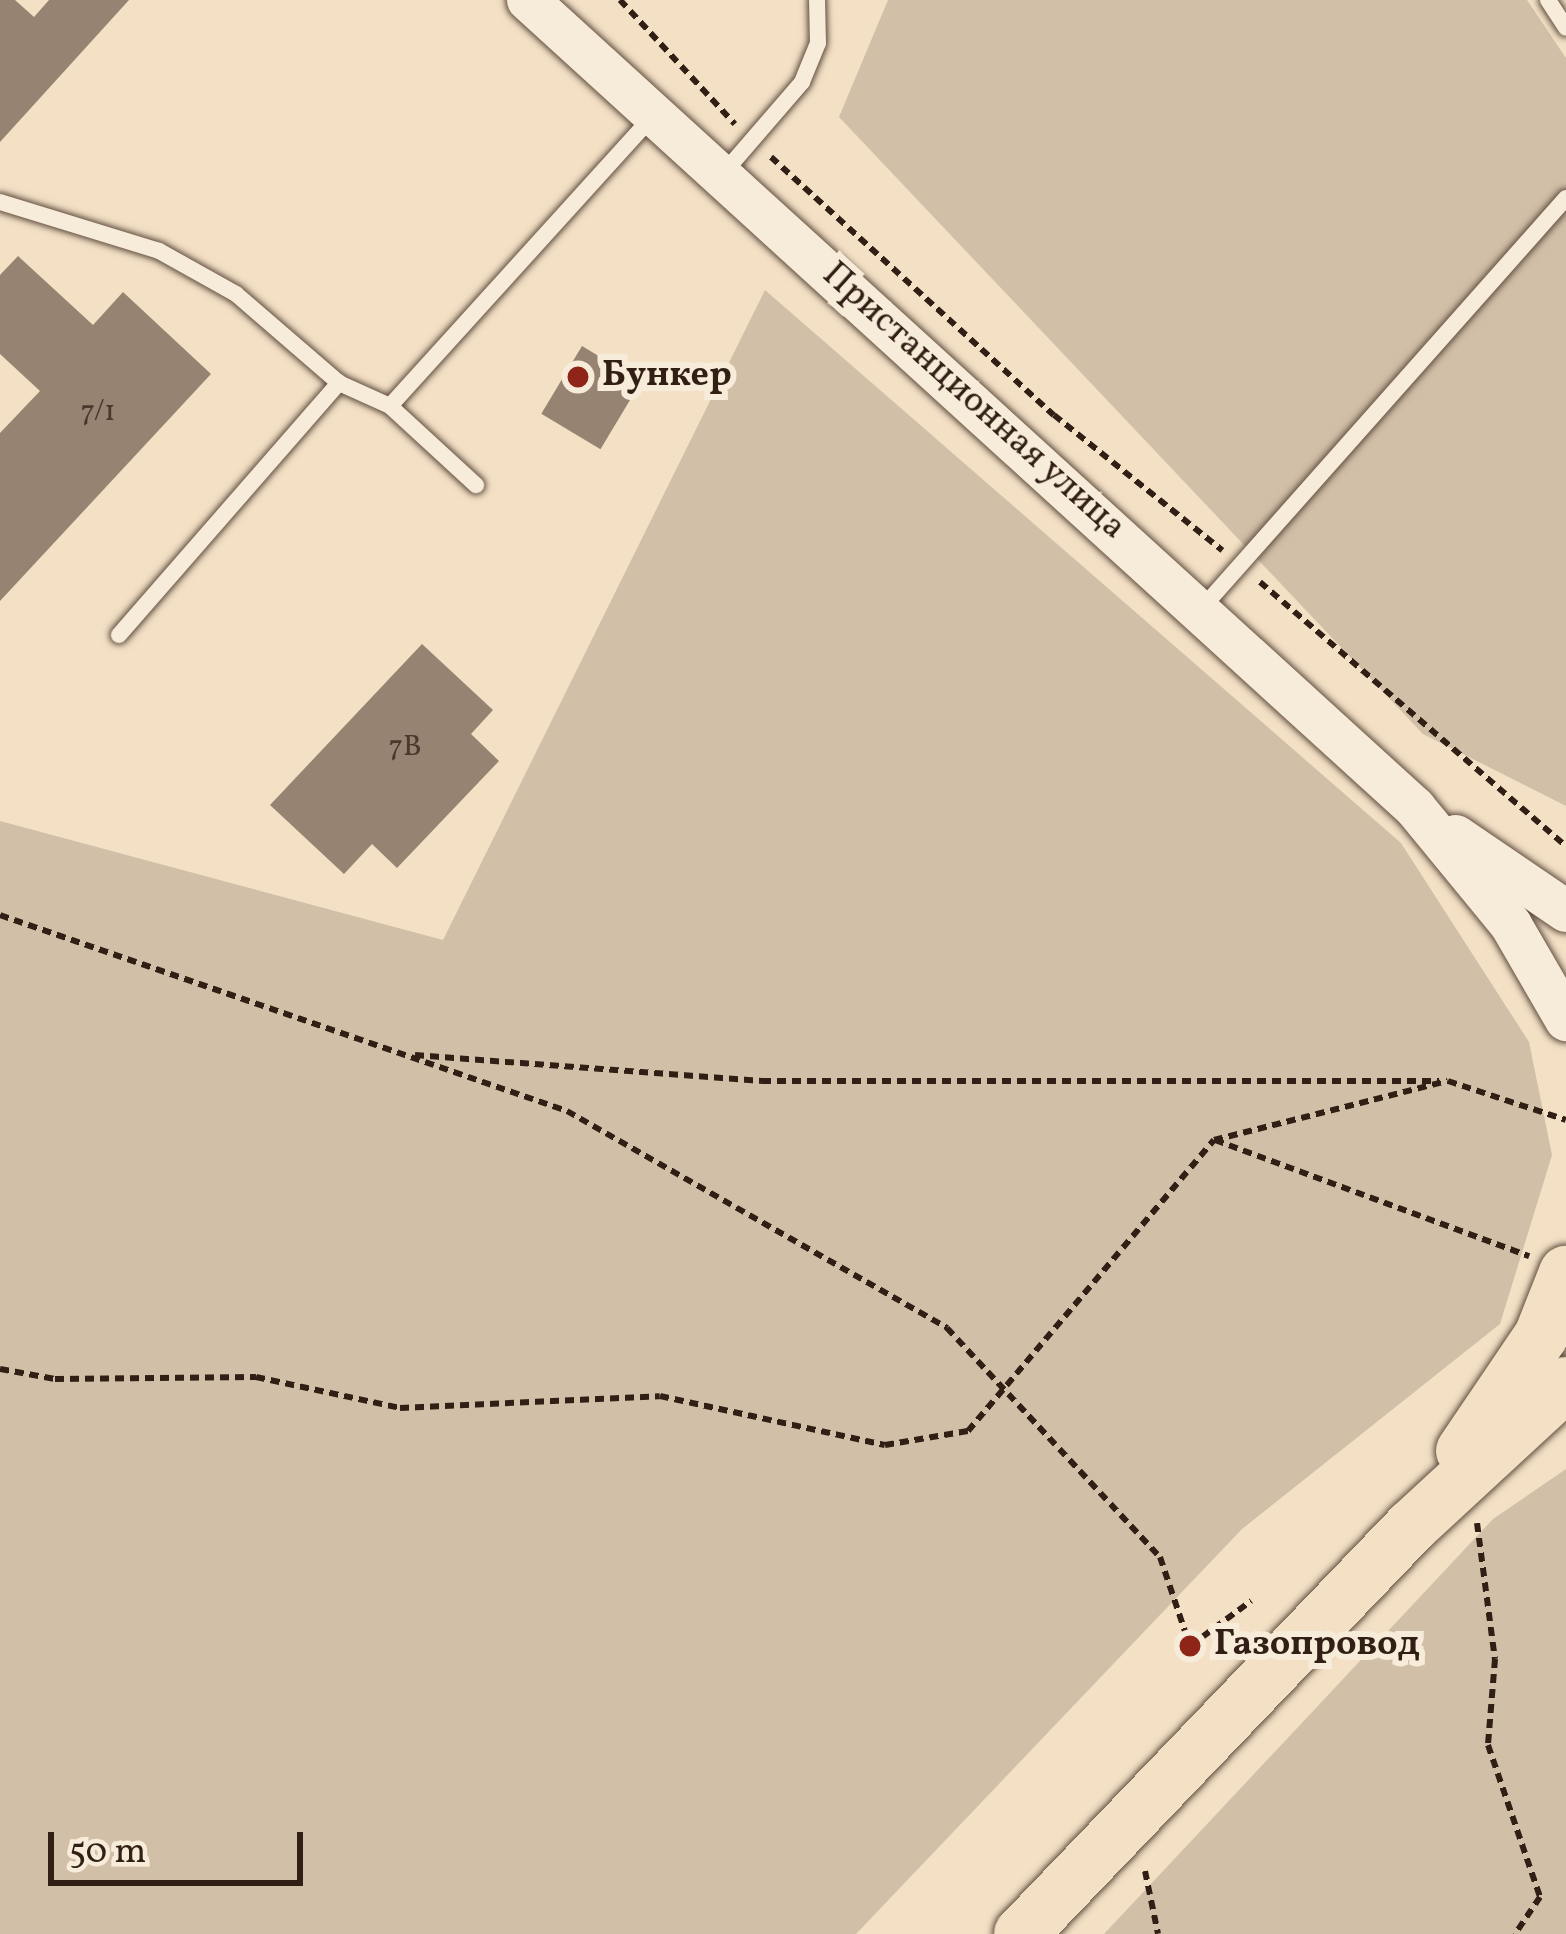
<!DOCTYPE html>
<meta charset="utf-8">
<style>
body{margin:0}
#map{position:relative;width:1566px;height:1934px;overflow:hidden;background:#f3e0c5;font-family:Vollkorn,serif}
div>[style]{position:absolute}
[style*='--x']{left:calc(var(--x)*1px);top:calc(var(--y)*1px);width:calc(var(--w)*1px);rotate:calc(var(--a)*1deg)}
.green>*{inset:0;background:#d2bfa7}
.building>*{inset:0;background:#968371;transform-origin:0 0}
.path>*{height:6px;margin-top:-3px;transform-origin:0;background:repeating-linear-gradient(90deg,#311f15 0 9px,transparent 0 15px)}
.roads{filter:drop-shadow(0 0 3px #624f41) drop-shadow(0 0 3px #624f41)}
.service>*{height:16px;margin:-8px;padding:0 8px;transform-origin:8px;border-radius:8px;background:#f7ebd9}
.tertiary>*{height:42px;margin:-21px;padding:0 21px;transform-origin:21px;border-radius:21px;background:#f7ebd9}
.primary>*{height:54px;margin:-27px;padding:0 27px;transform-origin:27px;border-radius:27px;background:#f3e0c5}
.dots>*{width:33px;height:33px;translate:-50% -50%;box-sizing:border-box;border:6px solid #f7ebd9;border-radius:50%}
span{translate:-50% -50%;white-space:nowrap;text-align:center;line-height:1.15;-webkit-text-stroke:12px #f7ebd9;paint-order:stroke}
.number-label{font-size:30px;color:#4a382c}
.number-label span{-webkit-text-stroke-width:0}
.poi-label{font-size:36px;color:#311f15;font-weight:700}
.left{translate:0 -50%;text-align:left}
.street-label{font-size:36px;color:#311f15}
.scale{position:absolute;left:48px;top:1832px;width:255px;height:54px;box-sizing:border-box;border:6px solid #311f15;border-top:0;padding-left:15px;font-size:36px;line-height:42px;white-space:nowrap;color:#311f15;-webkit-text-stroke:9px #f7ebd9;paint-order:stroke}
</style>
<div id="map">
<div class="green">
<div style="clip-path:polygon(888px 0,1527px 0,1566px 58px,1566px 806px,1423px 734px,839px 117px)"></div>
<div style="clip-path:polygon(765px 290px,1401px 843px,1529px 1042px,1552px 1155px,1500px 1324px,1242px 1529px,856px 1934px,0 1934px,0 821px,443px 940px)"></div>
<div style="clip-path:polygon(1566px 1469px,1566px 1934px,1104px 1934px,1493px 1519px)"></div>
</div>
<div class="building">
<div style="clip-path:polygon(0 0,15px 0,34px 17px,49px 0,129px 0,0 142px)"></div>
<div style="clip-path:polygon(18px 256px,93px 325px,123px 292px,211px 374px,0 601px,0 433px,40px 391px,0 354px,0 275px)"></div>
<div style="left:582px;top:346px;width:69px;height:79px;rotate:31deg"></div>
<div style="clip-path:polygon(422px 644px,493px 710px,471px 734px,499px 761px,397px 868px,372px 844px,344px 874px,270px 805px)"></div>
</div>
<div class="path">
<div style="--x:620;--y:0;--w:169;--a:47.2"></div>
<div style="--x:771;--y:157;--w:383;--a:42.4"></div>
<div style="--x:1054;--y:415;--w:216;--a:38.8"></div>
<div style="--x:1260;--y:582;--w:404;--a:40.8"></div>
<div style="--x:0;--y:915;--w:600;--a:19.07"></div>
<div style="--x:567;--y:1111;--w:438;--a:29.7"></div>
<div style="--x:947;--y:1328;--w:313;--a:47.1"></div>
<div style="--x:1160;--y:1557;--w:94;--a:71.4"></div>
<div style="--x:1190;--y:1646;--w:76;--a:-36.4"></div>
<div style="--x:415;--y:1055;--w:348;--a:4.3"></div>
<div style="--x:762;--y:1081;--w:677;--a:0"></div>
<div style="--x:1215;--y:1140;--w:335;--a:20.3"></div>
<div style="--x:0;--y:1369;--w:56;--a:10.3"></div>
<div style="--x:55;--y:1379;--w:201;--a:-0.6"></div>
<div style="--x:256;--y:1377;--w:147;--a:12.1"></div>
<div style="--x:400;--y:1408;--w:260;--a:-2.6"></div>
<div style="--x:660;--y:1396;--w:230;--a:12.3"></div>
<div style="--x:885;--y:1445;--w:84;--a:-9.6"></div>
<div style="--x:968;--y:1431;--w:381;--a:-49.8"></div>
<div style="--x:1214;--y:1140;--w:241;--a:-14.2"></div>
<div style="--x:1448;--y:1081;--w:124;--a:18.3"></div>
<div style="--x:1477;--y:1523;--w:137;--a:82.5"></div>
<div style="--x:1495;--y:1659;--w:86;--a:94.7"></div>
<div style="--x:1488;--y:1745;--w:161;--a:71.1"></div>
<div style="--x:1540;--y:1897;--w:45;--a:124"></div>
<div style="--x:1145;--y:1871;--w:64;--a:78.3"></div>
</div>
<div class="roads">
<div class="service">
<div style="--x:1548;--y:0;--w:33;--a:57"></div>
<div style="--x:721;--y:176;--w:124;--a:-49.2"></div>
<div style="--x:802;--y:82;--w:42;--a:-67.7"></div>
<div style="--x:818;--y:43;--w:43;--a:-91.3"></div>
<div style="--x:0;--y:202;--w:166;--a:17.1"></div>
<div style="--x:159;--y:251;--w:88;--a:29.2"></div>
<div style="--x:236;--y:294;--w:136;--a:40.8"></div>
<div style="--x:339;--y:383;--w:56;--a:24.3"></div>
<div style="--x:390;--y:406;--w:391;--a:-47.8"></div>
<div style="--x:390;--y:406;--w:117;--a:42.6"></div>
<div style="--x:1203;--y:607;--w:547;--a:-48.41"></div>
<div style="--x:119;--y:635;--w:335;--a:-48.9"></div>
</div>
<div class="tertiary">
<div style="--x:528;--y:0;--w:1200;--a:42.33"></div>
<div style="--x:1415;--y:808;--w:151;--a:50.6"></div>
<div style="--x:1511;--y:925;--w:110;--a:59.9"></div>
<div style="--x:1456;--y:836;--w:133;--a:34.3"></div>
</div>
<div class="primary">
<div style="--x:1463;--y:1451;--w:139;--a:-55.9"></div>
<div style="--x:1541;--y:1336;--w:68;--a:-68.4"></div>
<div style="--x:1021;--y:1934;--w:564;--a:-46.22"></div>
<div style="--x:1411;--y:1527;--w:211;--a:-42.7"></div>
</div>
</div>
<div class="dots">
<div style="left:578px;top:377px;background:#8f2418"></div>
<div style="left:1190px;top:1646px;background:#8f2418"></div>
</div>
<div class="number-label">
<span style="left:98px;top:412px">7/1</span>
<span style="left:405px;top:747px">7В</span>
</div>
<div class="poi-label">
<span class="left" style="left:602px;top:377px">Бункер</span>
<span class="left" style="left:1214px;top:1646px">Газопровод</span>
</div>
<div class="street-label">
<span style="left:973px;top:402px;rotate:42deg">Пристанционная улица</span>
</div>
<div class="scale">50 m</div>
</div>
